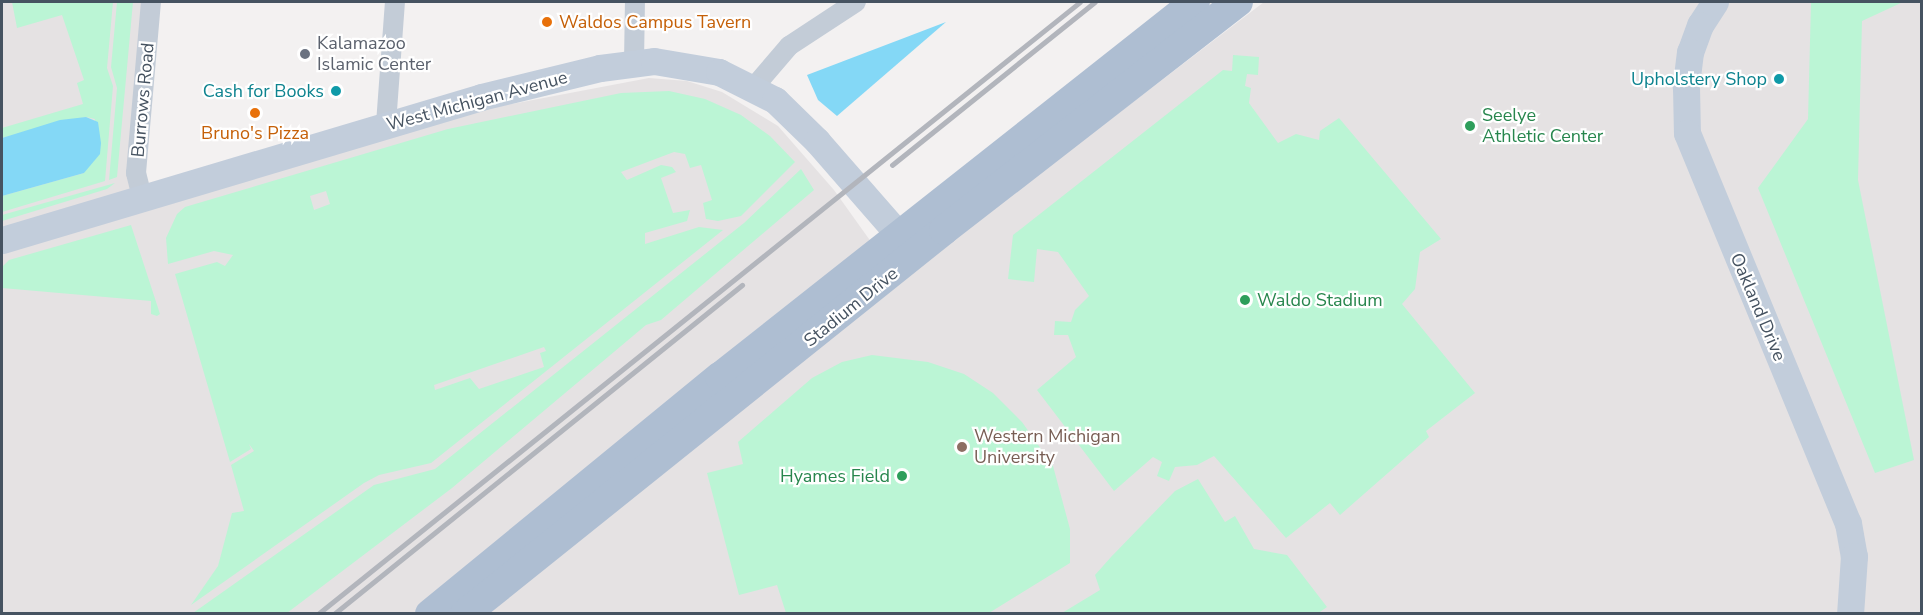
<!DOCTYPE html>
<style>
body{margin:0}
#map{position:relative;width:1923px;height:615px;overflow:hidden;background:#f3f1f1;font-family:"Nunito Sans",sans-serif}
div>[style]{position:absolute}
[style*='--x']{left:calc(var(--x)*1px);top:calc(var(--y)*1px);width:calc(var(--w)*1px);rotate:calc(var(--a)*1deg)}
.education>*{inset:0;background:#e5e2e3}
.green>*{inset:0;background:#bbf5d5}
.water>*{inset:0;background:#84d8f6}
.street>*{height:20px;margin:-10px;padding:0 10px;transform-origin:10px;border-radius:10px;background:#c3ccd7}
.secondary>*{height:27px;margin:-13.5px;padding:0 13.5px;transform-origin:13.5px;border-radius:13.5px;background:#c2cddb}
.primary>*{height:30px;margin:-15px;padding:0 15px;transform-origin:15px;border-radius:15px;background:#aebed2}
.rail>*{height:4.5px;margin:-2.25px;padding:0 2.25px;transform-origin:2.25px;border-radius:2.25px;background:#b2b5bc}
.dots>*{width:16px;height:16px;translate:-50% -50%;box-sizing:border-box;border:3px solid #fff;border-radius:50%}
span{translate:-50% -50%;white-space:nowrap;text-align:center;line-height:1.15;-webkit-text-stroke:4.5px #fff;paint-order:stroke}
.food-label{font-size:18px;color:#c56008}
.left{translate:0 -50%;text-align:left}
.worship-label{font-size:18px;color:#5b616d}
.culture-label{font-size:18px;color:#0d838f}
.right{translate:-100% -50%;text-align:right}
.street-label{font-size:18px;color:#465361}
.leisure-label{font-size:18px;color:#27864d}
.education-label{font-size:18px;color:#785e54}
.frame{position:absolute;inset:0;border:3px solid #465361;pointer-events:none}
</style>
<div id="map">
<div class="education">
<div style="clip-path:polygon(2px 2px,151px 2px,142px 197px,2px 241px)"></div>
<div style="clip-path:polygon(1264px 2px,1921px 2px,1921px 613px,2px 614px,2px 253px,485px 109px,649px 78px,687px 81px,722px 92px,778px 126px,834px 190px,899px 281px)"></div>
</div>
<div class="green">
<div style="clip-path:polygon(12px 2px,113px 2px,107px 68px,113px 86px,105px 181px,2px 212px,2px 196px,84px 173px,95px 119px,86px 117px,2px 138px,2px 128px,83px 104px,77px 83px,84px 80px,62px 15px,17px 28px)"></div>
<div style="clip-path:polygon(117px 2px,133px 2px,117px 177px,109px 180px,117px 88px,111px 67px)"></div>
<div style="clip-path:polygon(1811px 2px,1903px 2px,1862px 21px,1858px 180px,1914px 460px,1875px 473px,1758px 188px,1808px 119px)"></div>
<div style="clip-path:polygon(1233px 55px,1259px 57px,1258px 75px,1247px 74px,1245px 86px,1251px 88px,1249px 103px,1278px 143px,1296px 134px,1319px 140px,1320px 131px,1339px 118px,1441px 239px,1420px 252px,1415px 289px,1402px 304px,1475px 393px,1426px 431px,1429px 437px,1340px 515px,1330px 503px,1286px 538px,1214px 456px,1197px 465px,1175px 467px,1169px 481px,1157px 476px,1162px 462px,1153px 457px,1114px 491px,1037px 390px,1076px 357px,1068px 335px,1054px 335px,1055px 321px,1071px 322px,1075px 310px,1089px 296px,1058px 252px,1037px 249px,1034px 282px,1008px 279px,1013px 235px,1223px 70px,1232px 71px)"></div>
<div style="clip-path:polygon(evenodd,669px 91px,705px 99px,741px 115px,770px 136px,795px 162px,741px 216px,718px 221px,706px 219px,703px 203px,712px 200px,701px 165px,690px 168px,685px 154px,674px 152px,621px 172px,627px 180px,661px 165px,672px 167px,676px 172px,661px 178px,673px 213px,690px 210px,687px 221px,645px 233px,645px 244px,699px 227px,723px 230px,431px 463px,379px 475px,364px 483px,191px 605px,218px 566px,232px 513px,244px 511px,231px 465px,254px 451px,249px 444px,251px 449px,230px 462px,175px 274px,217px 262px,225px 266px,233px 255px,214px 251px,168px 264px,166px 238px,177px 214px,185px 207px,448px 129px,621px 93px,669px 91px,326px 191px,330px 204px,314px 210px,310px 196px,326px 191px,669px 91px,544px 347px,546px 351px,540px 353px,544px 367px,479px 389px,470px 378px,435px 390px,434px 385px,544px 347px)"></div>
<div style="clip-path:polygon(801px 169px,814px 190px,661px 320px,646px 325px,452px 488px,287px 613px,193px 613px,374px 485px,435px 469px,744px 223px)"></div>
<div style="clip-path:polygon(115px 183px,107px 189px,2px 221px,2px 215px)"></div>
<div style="clip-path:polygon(131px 225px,160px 314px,157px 316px,151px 314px,151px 301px,2px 288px,2px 267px,9px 260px)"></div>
<div style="clip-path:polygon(872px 355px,928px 362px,964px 374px,993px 393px,1022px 422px,1053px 466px,1070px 529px,1070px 563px,989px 613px,786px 613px,777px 585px,739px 595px,707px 473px,743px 464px,738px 442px,812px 378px,842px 362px)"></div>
<div style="clip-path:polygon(1198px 479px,1225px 522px,1235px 516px,1254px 549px,1287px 555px,1327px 607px,1317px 614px,1062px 613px,1100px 590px,1095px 575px,1111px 557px,1175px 491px)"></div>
</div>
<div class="water">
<div style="clip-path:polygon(946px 22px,837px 116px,818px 100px,807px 75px)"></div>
<div style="clip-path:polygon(86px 117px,98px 122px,101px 143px,100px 154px,84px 173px,2px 196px,2px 138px,60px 120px)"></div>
</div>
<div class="street">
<div style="--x:634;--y:63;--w:61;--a:-89.1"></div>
<div style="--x:754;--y:87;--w:54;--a:-49.5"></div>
<div style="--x:789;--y:46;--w:80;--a:-33.3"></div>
<div style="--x:386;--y:124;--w:122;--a:-85.8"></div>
<div style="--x:142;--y:197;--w:25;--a:-104"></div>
<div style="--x:136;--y:173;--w:172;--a:-85"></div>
</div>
<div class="secondary">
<div style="--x:1715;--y:2;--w:27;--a:123"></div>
<div style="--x:1700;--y:25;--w:29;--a:110"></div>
<div style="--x:1690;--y:52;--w:35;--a:97"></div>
<div style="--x:1686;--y:87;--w:46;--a:88.8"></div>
<div style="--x:1687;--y:133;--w:422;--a:67.6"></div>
<div style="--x:1848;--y:523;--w:34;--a:80"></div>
<div style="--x:1854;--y:556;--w:58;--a:93.9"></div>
<div style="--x:2;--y:240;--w:500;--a:-16.6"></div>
<div style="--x:481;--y:97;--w:122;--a:-13.7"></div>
<div style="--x:600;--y:68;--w:54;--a:-7.4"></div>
<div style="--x:654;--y:61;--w:66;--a:9.6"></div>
<div style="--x:719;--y:72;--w:63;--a:26.6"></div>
<div style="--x:775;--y:100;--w:59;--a:44.3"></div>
<div style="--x:817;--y:141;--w:126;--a:48.9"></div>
</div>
<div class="primary">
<div style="--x:430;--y:614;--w:375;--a:-39.3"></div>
<div style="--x:720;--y:377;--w:605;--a:-38.29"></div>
<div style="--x:465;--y:614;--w:614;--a:-38.72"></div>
<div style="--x:944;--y:230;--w:372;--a:-37.8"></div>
</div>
<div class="rail">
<div style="--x:892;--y:165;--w:260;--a:-38.8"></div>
<div style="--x:318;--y:614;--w:977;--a:-38.77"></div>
<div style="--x:334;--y:614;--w:524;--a:-38.88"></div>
</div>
<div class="dots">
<div style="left:547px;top:22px;background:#e8710a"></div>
<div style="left:305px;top:54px;background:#6b7280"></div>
<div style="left:1779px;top:79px;background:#0f9aa8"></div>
<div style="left:336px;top:91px;background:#0f9aa8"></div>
<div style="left:255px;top:113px;background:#e8710a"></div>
<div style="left:1470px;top:126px;background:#2e9e5b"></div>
<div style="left:1245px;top:300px;background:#2e9e5b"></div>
<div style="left:962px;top:447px;background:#8d6e63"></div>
<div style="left:902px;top:476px;background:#2e9e5b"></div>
</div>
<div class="food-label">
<span class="left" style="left:559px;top:22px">Waldos Campus Tavern</span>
<span style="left:255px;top:133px">Bruno's Pizza</span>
</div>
<div class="worship-label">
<span class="left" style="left:317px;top:54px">Kalamazoo<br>Islamic Center</span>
</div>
<div class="culture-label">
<span class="right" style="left:1767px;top:79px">Upholstery Shop</span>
<span class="right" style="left:324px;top:91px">Cash for Books</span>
</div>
<div class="street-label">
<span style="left:143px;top:100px;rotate:-85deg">Burrows Road</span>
<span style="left:477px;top:101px;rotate:-15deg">West Michigan Avenue</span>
<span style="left:851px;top:307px;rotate:-39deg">Stadium Drive</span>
<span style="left:1758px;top:307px;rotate:67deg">Oakland Drive</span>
</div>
<div class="leisure-label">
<span class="left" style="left:1482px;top:126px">Seelye<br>Athletic Center</span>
<span class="left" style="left:1257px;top:300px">Waldo Stadium</span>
<span class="right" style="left:890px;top:476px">Hyames Field</span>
</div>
<div class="education-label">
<span class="left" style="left:974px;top:447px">Western Michigan<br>University</span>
</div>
<div class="frame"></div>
</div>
